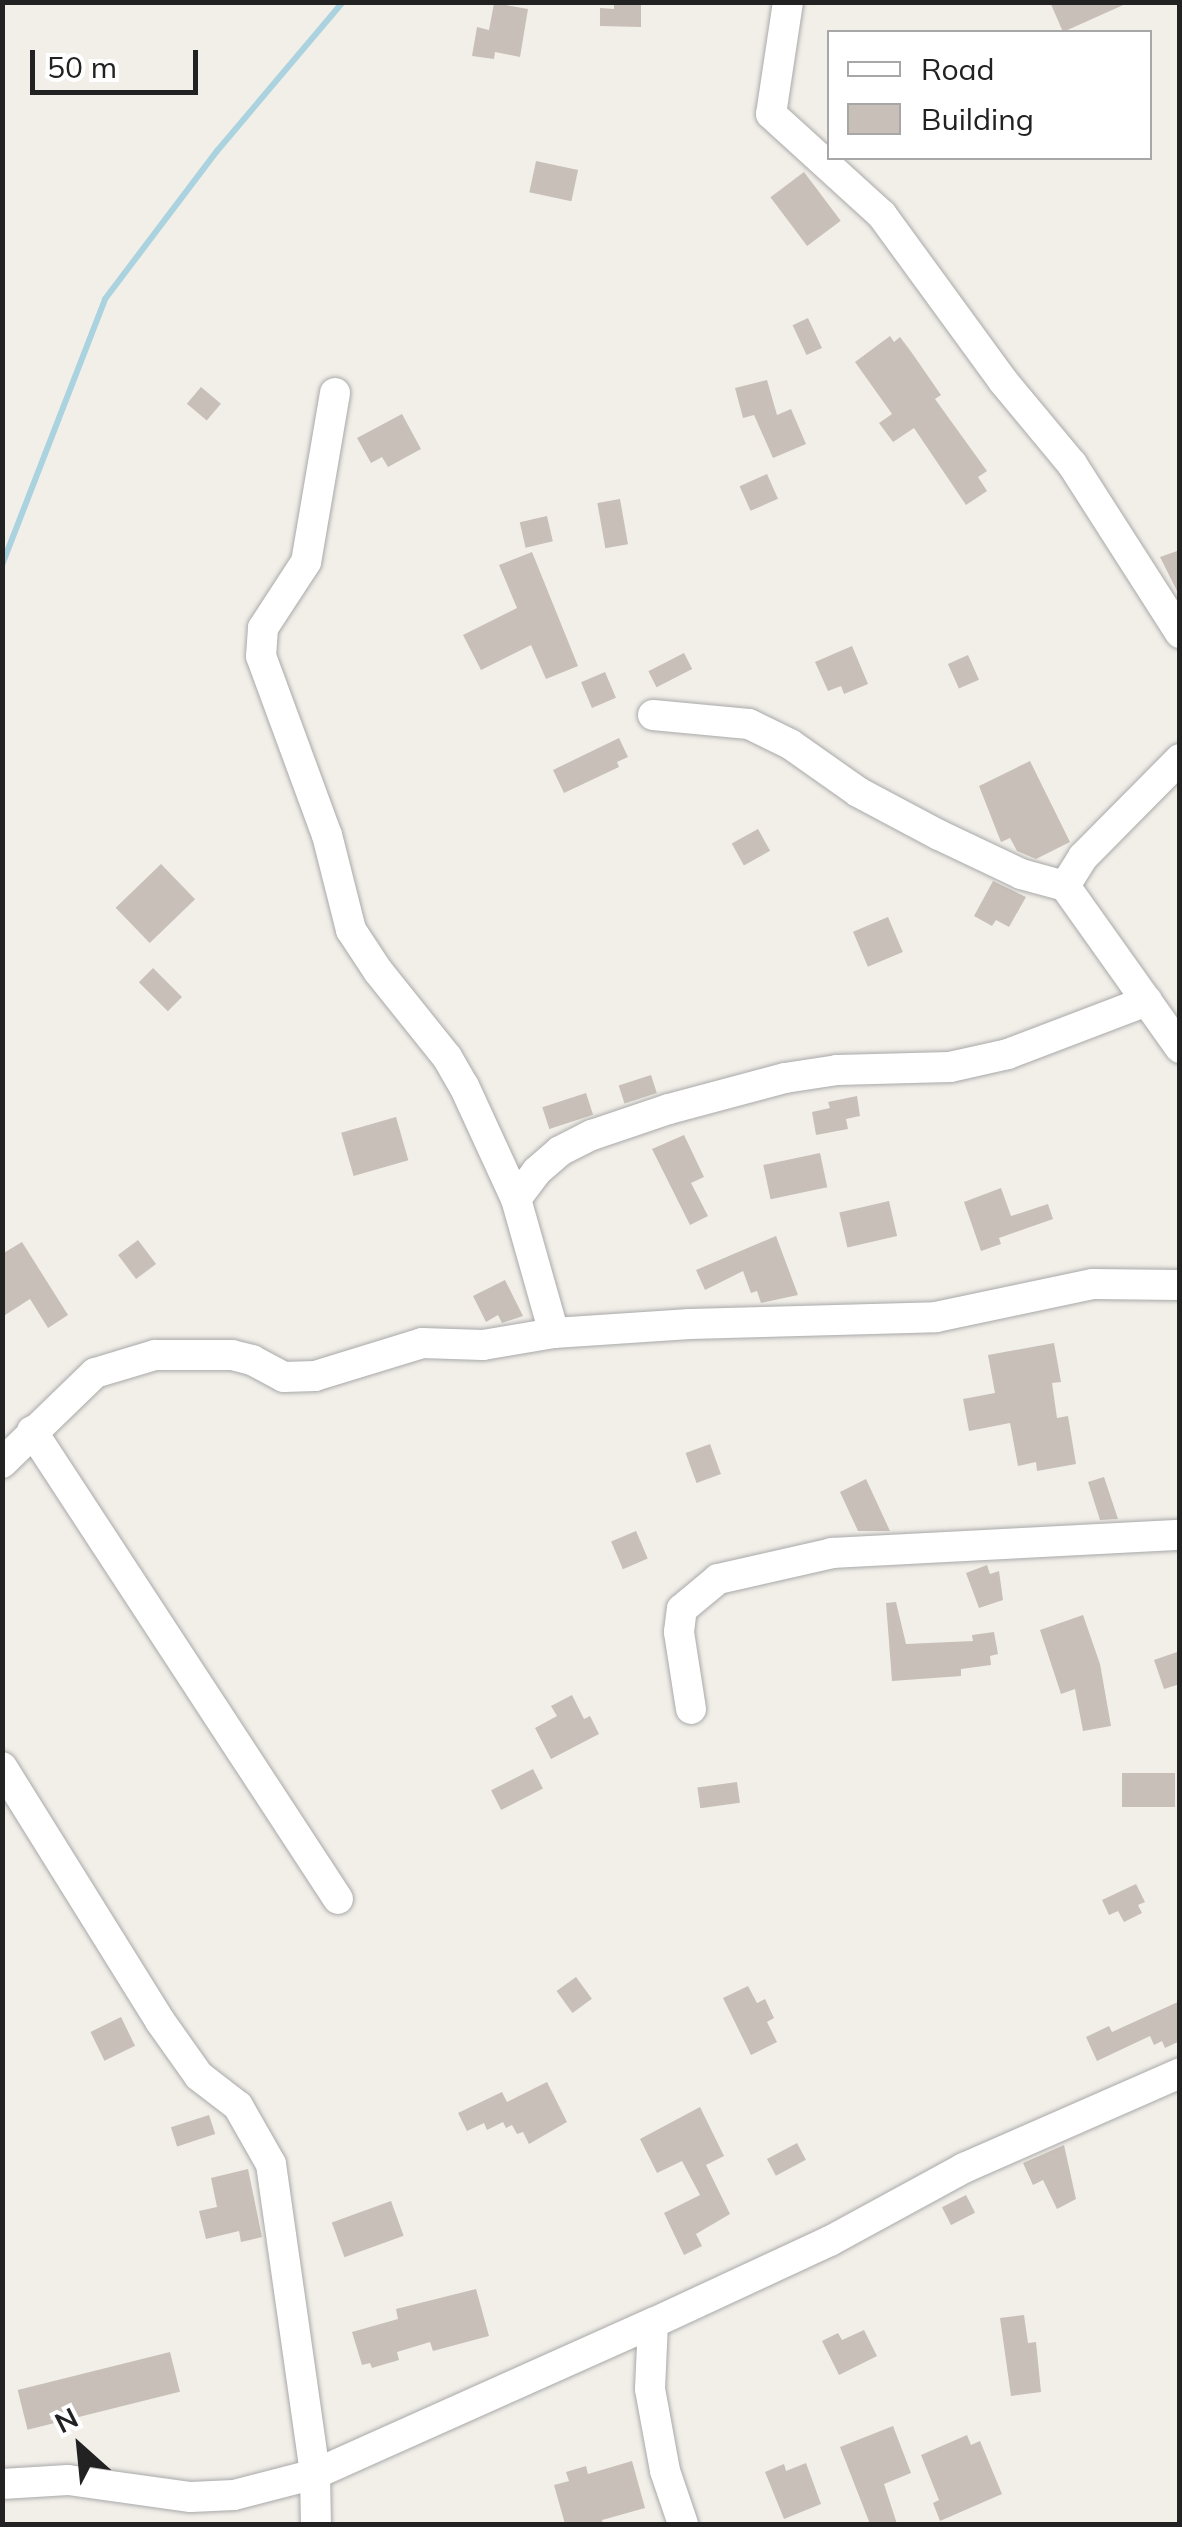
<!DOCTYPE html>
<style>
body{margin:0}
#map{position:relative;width:1182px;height:2527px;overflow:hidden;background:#f2efe9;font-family:Mulish,sans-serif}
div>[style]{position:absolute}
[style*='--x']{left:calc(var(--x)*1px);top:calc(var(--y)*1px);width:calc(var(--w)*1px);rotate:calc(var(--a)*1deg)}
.stream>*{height:6px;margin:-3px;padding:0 3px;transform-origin:3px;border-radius:3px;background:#aad3df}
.building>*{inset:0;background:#c7bfb8;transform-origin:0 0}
.roads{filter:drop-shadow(0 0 2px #a9a9a9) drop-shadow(0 0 2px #a9a9a9)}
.minor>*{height:30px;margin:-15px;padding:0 15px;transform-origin:15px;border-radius:15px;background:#fff}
span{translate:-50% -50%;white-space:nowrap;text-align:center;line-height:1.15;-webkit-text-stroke:10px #fff;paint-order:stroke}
.frame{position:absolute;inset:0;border:5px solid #222;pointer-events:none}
.legend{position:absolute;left:827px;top:30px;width:325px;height:130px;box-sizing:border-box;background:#fff;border:2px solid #a7a7a7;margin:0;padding:12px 18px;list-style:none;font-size:30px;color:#222}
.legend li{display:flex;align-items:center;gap:20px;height:50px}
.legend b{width:50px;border:2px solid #a7a7a7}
.north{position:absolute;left:30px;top:2397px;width:100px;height:100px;-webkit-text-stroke:8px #fff;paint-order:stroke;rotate:333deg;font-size:28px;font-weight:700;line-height:40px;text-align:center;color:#222}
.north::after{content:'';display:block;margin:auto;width:35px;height:45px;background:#222;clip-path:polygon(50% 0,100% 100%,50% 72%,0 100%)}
.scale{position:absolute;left:30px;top:50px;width:168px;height:45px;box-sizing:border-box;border:5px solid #222;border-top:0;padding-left:12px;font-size:30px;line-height:35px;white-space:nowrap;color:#222;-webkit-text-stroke:8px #fff;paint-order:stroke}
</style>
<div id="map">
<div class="stream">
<div style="--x:2;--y:565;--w:285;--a:-68.8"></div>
<div style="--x:105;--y:299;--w:186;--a:-52.9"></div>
<div style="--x:217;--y:151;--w:195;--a:-49.8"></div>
</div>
<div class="building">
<div style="clip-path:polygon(614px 2px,641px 2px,641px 27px,600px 26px,600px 8px,614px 9px)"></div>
<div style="clip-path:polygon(1050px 2px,1130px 2px,1063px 32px)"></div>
<div style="clip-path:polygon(494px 3px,528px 9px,520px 57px,495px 52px,494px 59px,472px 56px,477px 27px,489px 30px)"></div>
<div style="left:536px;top:161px;width:43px;height:32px;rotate:12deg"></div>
<div style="left:804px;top:172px;width:61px;height:42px;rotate:53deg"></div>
<div style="left:808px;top:318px;width:33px;height:17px;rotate:65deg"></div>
<div style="clip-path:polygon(890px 336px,894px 342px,900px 337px,912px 353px,941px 395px,935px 399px,987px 471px,978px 477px,987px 491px,966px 505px,914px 428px,893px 442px,879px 423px,892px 414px,855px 362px)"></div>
<div style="clip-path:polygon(767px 380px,777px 415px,791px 409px,806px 444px,773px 458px,754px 415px,743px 418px,735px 388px)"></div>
<div style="left:201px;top:387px;width:26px;height:22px;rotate:40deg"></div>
<div style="clip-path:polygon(402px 414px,421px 449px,388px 467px,382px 457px,371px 463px,357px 438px)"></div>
<div style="left:767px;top:474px;width:27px;height:30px;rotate:66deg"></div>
<div style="left:620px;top:499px;width:46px;height:23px;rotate:80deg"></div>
<div style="left:547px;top:516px;width:26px;height:28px;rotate:77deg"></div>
<div style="clip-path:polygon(1180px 550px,1180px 597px,1160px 557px)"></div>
<div style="clip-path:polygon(532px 552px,578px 666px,546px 679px,531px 645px,481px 670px,463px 635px,517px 608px,499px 565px)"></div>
<div style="clip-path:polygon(852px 646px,868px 684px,844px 694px,841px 686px,828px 691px,815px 662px)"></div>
<div style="left:684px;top:653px;width:18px;height:40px;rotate:63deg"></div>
<div style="left:968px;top:655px;width:27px;height:22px;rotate:66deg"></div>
<div style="left:605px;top:672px;width:28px;height:26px;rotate:67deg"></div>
<div style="clip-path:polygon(619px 738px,628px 757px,617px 762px,619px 767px,564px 793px,553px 770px)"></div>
<div style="clip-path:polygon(1030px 761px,1070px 842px,1036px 859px,1017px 851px,1010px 838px,1001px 842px,979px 786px)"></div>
<div style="left:758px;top:829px;width:25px;height:30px;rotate:61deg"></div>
<div style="left:161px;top:864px;width:49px;height:63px;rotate:46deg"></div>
<div style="clip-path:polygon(993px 881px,1026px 897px,1009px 927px,996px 920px,992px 926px,974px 916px)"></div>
<div style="left:888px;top:917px;width:38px;height:38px;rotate:67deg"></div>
<div style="left:153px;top:968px;width:41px;height:20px;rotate:45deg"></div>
<div style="left:651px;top:1075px;width:19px;height:34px;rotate:72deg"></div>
<div style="left:586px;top:1093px;width:23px;height:46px;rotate:72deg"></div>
<div style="clip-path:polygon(857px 1096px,860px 1116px,846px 1119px,848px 1129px,816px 1135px,812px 1112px,830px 1108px,828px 1102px)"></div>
<div style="left:396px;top:1117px;width:45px;height:57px;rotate:74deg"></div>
<div style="clip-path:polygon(684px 1135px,704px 1177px,691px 1183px,708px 1216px,690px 1225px,652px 1149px)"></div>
<div style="left:820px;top:1153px;width:35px;height:58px;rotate:78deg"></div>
<div style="clip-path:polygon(1001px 1188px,1011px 1216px,1048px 1204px,1053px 1219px,999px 1238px,1001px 1244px,981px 1251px,964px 1202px)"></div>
<div style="left:889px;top:1201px;width:36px;height:51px;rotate:77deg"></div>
<div style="clip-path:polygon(776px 1236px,798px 1295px,761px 1303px,757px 1291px,751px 1293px,743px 1271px,705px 1290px,696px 1270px)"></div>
<div style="left:138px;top:1240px;width:30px;height:25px;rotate:53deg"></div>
<div style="clip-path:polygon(22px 1242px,68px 1315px,48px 1328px,30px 1299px,2px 1317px,2px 1254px)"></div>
<div style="clip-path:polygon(505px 1280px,523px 1316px,502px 1323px,498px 1315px,486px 1322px,473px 1296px)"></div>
<div style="clip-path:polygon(1054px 1343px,1061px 1382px,1052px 1383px,1057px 1418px,1068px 1416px,1076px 1464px,1037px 1471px,1036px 1462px,1018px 1466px,1010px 1423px,969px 1431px,963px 1399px,995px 1393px,988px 1355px)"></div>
<div style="left:710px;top:1444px;width:32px;height:26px;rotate:70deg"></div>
<div style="clip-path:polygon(1104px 1477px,1118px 1519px,1100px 1520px,1088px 1482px)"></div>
<div style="clip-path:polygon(866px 1479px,890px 1531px,858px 1531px,840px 1492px)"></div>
<div style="left:636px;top:1531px;width:30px;height:27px;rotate:67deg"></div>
<div style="clip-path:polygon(987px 1565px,990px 1574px,999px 1571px,1003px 1600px,979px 1608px,966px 1573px)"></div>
<div style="clip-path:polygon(896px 1602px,906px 1644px,973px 1641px,972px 1635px,994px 1632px,998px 1654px,990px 1656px,991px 1665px,961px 1669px,961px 1676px,892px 1681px,886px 1603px)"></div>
<div style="clip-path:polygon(1083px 1615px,1100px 1664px,1111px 1726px,1083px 1731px,1075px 1689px,1061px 1694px,1040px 1630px)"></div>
<div style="clip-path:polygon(1180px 1651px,1180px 1684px,1164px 1689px,1154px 1660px)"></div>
<div style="clip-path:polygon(572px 1695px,584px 1719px,590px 1716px,599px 1734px,551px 1759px,535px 1728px,557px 1716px,551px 1706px)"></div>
<div style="left:533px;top:1769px;width:22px;height:47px;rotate:63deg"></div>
<div style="left:1175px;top:1773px;width:34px;height:53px;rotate:90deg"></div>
<div style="left:737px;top:1782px;width:21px;height:40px;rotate:82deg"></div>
<div style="clip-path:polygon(1136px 1884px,1145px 1902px,1138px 1905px,1142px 1913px,1124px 1922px,1118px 1911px,1109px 1915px,1102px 1900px)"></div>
<div style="left:576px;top:1977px;width:27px;height:24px;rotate:54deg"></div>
<div style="clip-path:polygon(748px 1986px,757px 2003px,765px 1999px,774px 2018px,767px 2022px,777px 2042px,751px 2055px,723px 1998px)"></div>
<div style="clip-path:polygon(1180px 2001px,1180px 2041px,1165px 2048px,1162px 2041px,1154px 2045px,1150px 2036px,1097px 2061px,1086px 2037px,1109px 2026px,1112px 2032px)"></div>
<div style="left:121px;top:2017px;width:32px;height:34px;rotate:64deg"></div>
<div style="clip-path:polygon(547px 2082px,567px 2122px,529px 2144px,523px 2132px,517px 2134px,512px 2125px,506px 2128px,503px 2122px,487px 2130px,484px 2123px,467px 2131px,458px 2113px,502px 2092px,507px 2102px)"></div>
<div style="clip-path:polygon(700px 2107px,724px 2156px,706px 2165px,730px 2214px,696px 2234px,702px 2246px,684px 2255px,664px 2213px,700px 2195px,682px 2161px,657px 2173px,640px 2139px)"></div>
<div style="left:209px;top:2115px;width:20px;height:40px;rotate:72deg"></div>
<div style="left:797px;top:2143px;width:19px;height:34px;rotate:62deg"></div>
<div style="clip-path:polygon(1064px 2145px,1076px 2199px,1057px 2209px,1043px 2180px,1033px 2185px,1023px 2163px)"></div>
<div style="clip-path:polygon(248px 2169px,262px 2237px,241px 2242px,239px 2231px,206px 2239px,199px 2211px,217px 2207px,211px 2178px)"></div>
<div style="left:966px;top:2195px;width:20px;height:27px;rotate:63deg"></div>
<div style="left:391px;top:2201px;width:37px;height:63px;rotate:70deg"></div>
<div style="clip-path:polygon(476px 2289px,489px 2336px,433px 2351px,430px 2342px,397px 2352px,399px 2360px,372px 2368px,370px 2363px,362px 2365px,352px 2332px,398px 2319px,396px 2309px)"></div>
<div style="clip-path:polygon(1024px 2315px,1028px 2343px,1036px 2342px,1041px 2392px,1011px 2396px,1000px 2318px)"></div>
<div style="clip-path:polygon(864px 2330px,877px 2356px,839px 2375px,822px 2341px,838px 2333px,842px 2340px)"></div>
<div style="left:170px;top:2352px;width:41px;height:157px;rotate:76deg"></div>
<div style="clip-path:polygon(893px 2426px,911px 2473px,884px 2484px,897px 2524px,870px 2524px,840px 2447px)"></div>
<div style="clip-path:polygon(967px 2435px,971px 2445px,980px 2441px,1002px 2494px,940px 2521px,933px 2503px,939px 2500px,921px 2455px)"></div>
<div style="clip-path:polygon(632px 2461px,645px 2508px,602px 2520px,603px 2524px,565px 2524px,554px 2485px,569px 2481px,566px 2472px,586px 2466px,588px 2474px)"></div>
<div style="clip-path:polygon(806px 2463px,821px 2504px,784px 2519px,765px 2472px,784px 2464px,786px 2471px)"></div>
</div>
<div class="roads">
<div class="minor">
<div style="--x:788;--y:2;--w:113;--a:98.6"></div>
<div style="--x:771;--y:114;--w:150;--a:42.3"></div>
<div style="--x:882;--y:215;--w:205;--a:53.9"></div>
<div style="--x:1003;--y:381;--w:108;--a:50.3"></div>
<div style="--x:1072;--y:464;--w:201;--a:57.4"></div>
<div style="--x:335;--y:393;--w:171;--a:99.7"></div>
<div style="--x:306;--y:562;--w:79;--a:123.1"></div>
<div style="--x:263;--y:628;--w:28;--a:94"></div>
<div style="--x:261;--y:656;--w:191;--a:69.8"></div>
<div style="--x:327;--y:835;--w:98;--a:75.8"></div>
<div style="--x:351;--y:930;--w:49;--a:56.6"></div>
<div style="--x:378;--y:971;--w:110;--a:51.3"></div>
<div style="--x:447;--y:1057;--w:34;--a:60"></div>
<div style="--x:464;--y:1086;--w:124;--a:65.3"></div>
<div style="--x:516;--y:1199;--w:139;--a:74.2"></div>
<div style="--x:653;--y:715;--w:96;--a:5.4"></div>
<div style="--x:749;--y:724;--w:46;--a:26"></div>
<div style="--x:790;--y:744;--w:83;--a:35.2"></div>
<div style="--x:858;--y:792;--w:92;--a:28"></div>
<div style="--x:939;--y:835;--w:91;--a:25.4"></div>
<div style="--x:1021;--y:874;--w:46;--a:15.3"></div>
<div style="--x:1180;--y:759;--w:138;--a:134.7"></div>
<div style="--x:1083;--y:857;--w:34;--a:122"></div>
<div style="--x:1065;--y:886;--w:199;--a:54.6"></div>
<div style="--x:516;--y:1199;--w:35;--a:-53"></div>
<div style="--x:537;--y:1171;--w:30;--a:-41"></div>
<div style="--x:560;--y:1151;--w:36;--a:-27"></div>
<div style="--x:592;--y:1135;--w:81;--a:-18.7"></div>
<div style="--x:669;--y:1109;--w:120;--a:-15"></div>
<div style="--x:785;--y:1078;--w:53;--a:-8.7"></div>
<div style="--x:837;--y:1070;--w:113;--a:-1.5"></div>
<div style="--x:950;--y:1067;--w:59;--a:-12.6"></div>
<div style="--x:1008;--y:1054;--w:149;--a:-20.9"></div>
<div style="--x:32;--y:1431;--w:559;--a:56.82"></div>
<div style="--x:2;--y:1463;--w:129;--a:-44.1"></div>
<div style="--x:95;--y:1373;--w:63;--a:-16.7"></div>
<div style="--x:155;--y:1355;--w:77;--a:0"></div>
<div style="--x:232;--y:1355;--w:21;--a:14"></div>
<div style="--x:252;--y:1360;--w:36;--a:28"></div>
<div style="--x:284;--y:1377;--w:31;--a:-2"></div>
<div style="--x:315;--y:1376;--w:112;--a:-17.1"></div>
<div style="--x:422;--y:1343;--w:61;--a:1.9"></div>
<div style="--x:483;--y:1345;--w:72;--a:-9.6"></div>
<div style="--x:554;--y:1333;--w:136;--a:-3.8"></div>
<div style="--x:690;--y:1324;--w:246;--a:-1.6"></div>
<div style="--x:936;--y:1317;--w:160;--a:-11.9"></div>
<div style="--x:1093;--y:1284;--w:87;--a:0.7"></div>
<div style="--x:691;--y:1709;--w:78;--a:-98.9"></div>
<div style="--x:679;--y:1632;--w:23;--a:-83"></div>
<div style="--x:682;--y:1609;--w:47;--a:-39.8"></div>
<div style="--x:718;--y:1579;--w:117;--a:-12.8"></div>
<div style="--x:832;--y:1553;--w:348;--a:-3"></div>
<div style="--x:2;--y:1767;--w:299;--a:58.1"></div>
<div style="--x:160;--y:2021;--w:67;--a:54.7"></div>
<div style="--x:199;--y:2076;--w:49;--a:37.6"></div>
<div style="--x:238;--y:2106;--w:67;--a:60.4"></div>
<div style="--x:271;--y:2164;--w:313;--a:81.9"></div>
<div style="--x:315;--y:2474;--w:50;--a:88.9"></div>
<div style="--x:653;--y:2323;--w:66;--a:92.6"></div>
<div style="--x:650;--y:2389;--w:83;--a:79.6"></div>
<div style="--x:665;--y:2471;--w:56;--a:71.2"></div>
<div style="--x:2;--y:2484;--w:66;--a:-3.5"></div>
<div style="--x:68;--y:2480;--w:124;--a:7.9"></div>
<div style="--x:191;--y:2497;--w:43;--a:-2.7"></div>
<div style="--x:234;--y:2495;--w:84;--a:-14.5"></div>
<div style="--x:315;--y:2474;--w:370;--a:-24.1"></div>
<div style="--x:653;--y:2323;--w:195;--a:-24.9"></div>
<div style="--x:830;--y:2241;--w:153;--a:-28.6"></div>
<div style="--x:964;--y:2168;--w:236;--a:-23.7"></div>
</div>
</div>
<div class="frame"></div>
<ul class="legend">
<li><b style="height:12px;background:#fff"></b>Road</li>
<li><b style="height:28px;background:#c7bfb8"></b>Building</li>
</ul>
<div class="north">N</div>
<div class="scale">50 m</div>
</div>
